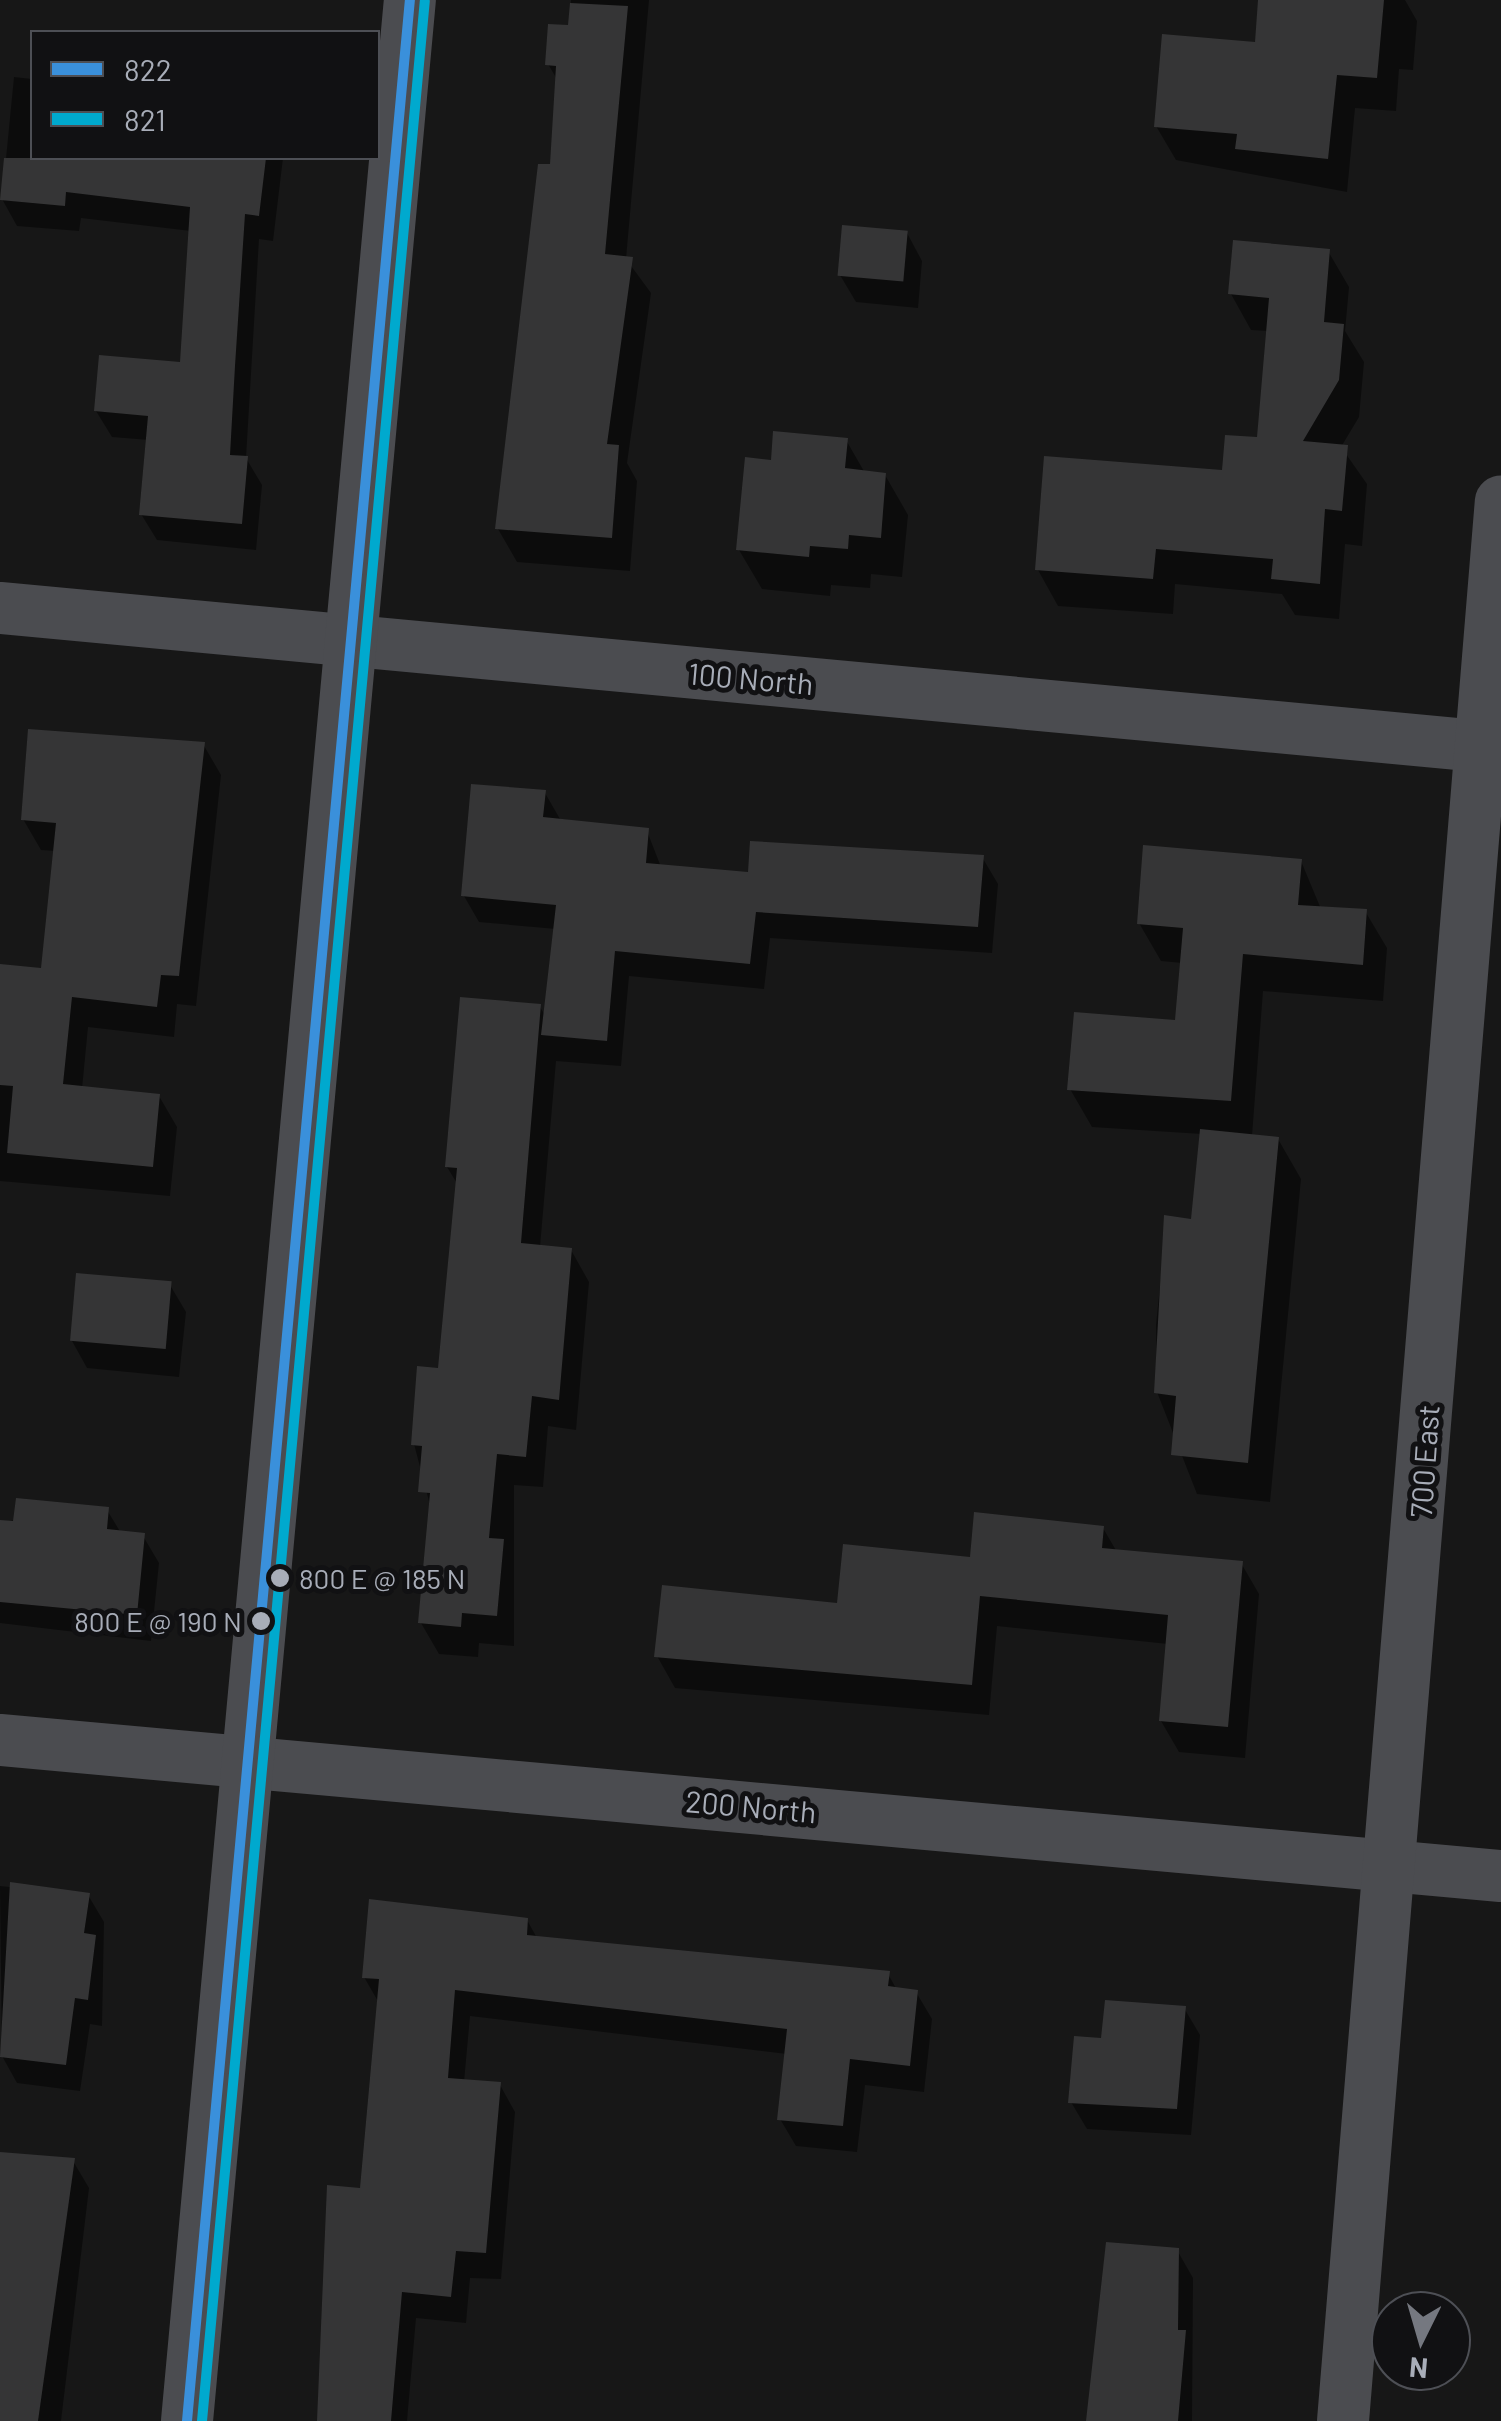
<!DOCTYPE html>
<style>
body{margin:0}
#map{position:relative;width:1501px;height:2421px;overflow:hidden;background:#171717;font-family:Barlow,sans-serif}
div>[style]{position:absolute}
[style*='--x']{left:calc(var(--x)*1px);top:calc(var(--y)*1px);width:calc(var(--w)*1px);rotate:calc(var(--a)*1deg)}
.shadow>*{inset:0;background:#0007}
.building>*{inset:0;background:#353536;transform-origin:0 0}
.minor>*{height:52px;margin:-26px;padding:0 26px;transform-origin:26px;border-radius:26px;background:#4b4c50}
.bus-1>*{height:10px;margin:-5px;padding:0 5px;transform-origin:5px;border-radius:5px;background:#3a90db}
.bus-2>*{height:10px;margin:-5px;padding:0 5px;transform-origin:5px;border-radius:5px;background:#00a9ce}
.dots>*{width:28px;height:28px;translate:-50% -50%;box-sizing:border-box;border:5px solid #111113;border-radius:50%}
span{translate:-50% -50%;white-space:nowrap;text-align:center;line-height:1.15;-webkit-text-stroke:10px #111113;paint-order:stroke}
.bus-label{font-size:28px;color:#a8adb8}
.left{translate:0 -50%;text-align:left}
.right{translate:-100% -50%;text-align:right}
.street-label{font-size:30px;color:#a8adb8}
.legend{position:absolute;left:30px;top:30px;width:350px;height:130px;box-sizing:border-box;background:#111113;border:2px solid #4d4f55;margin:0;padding:12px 18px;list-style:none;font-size:30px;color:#a8adb8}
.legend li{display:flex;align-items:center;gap:20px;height:50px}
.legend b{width:50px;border:2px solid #4d4f55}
.north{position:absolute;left:1371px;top:2291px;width:100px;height:100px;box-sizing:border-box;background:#111113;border:2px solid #4d4f55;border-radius:50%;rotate:185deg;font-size:28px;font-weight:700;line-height:40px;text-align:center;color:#a8adb8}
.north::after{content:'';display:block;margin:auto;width:35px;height:45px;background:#757880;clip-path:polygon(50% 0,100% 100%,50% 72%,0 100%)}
</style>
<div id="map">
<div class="shadow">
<div style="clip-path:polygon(571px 0,649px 0,626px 259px,651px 293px,627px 463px,637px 481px,630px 571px,517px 562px,498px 529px,552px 167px,558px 81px,548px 64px,570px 27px)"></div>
<div style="clip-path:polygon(1261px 0,1405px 0,1417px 21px,1413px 70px,1399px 69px,1396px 111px,1355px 108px,1347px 192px,1176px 160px,1156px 126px,1257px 45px)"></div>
<div style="clip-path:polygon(14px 77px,32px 79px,32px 158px,283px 158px,273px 241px,259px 239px,246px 458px,262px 485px,256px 550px,157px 540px,141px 514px,149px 440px,112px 437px,96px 411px,182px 365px,191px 231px,81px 218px,79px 231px,17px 226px,2px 199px)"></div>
<div style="clip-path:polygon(907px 233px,922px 261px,918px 308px,856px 302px,840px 275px)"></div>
<div style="clip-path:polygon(1328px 251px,1349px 287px,1345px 331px,1364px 362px,1359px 417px,1341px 447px,1367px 484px,1362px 546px,1345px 544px,1339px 619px,1295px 615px,1282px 594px,1175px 584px,1173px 614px,1058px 606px,1038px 570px,1224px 473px,1259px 440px,1269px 331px,1251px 330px,1231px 294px)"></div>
<div style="clip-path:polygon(846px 440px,865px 473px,885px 475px,908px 515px,902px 577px,871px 574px,870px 588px,831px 585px,830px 596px,762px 589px,739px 550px,773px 463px)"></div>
<div style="clip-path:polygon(203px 744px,221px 775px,196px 1006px,177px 1004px,174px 1037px,88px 1027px,82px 1089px,159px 1096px,177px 1127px,170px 1196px,0 1181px,0 966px,43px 970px,56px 851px,41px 850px,23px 819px)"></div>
<div style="clip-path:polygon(545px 793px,560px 819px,647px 831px,661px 867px,750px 875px,982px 857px,998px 884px,992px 953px,770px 938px,764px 989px,629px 976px,621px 1066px,556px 1061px,540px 1247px,571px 1250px,589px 1282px,576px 1430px,548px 1426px,543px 1487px,514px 1485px,514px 1646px,479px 1643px,478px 1657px,439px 1654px,421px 1623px,431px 1509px,414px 1444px,440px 1371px,458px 1185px,447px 1167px,540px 1007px,546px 1017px,556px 929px,479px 922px,464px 896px)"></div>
<div style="clip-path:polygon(1301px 861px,1321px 909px,1365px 911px,1387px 948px,1383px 1001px,1263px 991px,1252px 1136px,1278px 1139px,1301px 1179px,1270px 1502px,1197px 1494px,1157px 1392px,1156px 1325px,1167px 1218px,1193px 1221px,1202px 1134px,1092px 1127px,1070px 1089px,1178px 1023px,1183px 963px,1161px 961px,1139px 923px)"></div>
<div style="clip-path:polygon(170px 1285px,186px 1312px,179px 1377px,87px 1368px,72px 1341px)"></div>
<div style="clip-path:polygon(107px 1510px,121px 1533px,143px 1536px,159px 1563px,151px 1641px,0 1623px,0 1522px)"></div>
<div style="clip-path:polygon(1103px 1528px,1117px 1552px,1241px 1563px,1259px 1594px,1245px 1758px,1179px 1752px,1161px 1721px,1168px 1644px,997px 1626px,989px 1715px,675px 1688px,657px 1656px)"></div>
<div style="clip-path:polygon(0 1886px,88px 1895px,104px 1922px,102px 2026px,90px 2024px,80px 2091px,17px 2083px,2px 2056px)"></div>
<div style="clip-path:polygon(527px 1920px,537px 1938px,888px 1974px,897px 1990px,916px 1992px,932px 2019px,924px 2092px,865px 2085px,857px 2152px,796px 2146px,780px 2119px,787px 2054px,470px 2016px,464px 2082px,500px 2085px,515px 2112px,501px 2279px,470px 2278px,466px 2323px,416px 2318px,407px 2421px,319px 2421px,330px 2188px,363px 2191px,379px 2003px,364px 1977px)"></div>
<div style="clip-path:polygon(1184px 2008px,1200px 2035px,1191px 2135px,1087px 2129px,1071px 2102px,1103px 2041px)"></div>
<div style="clip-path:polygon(0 2154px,73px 2161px,89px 2188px,61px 2421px,0 2421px)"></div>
<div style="clip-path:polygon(1177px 2250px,1193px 2278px,1192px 2421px,1088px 2421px)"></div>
</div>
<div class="building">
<div style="clip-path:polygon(1258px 0,1384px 0,1377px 78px,1337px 75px,1328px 159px,1235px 149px,1237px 134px,1154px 127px,1162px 34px,1255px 42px)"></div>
<div style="clip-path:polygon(570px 3px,628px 6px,605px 254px,633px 257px,607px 444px,619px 445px,612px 538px,495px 529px,538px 164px,550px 164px,556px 66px,545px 65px,548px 24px,568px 25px)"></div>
<div style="clip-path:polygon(4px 158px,266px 158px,259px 216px,245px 214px,235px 366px,230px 455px,248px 456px,242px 524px,139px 515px,148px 416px,94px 411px,99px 355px,180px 362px,190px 207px,66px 192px,65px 206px,0 200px)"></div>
<div style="left:842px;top:225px;width:66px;height:51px;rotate:5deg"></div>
<div style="clip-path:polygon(1233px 240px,1330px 249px,1324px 322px,1344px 324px,1339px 380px,1303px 441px,1348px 445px,1342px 511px,1325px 509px,1320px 584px,1271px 579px,1273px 559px,1156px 549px,1153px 579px,1035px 570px,1044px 456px,1222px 470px,1225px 435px,1257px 437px,1269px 298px,1228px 294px)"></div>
<div style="clip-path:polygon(773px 431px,848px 438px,845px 468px,886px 473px,881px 538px,849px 535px,848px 549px,810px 546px,809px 557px,736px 550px,745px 457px,771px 460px)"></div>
<div style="clip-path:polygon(28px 729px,205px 742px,179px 976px,161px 975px,157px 1007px,72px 997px,63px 1084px,160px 1094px,153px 1167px,7px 1153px,13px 1086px,0 1085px,0 964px,41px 968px,56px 823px,21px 820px)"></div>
<div style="clip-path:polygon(471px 784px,546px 790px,543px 817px,649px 828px,646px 863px,748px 872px,750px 841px,984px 855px,978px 927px,756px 912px,750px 964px,615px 951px,607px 1041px,541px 1035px,556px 905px,461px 896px)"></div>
<div style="clip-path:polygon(1143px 845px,1302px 859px,1298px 905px,1367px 909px,1363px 965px,1243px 954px,1231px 1101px,1067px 1090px,1074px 1012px,1175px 1020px,1183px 928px,1137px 924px)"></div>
<div style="clip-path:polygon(460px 997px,541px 1004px,521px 1243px,572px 1248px,559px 1400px,532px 1396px,526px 1457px,497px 1454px,489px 1538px,504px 1539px,497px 1616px,462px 1613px,461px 1627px,418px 1623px,430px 1493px,418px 1492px,422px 1446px,411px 1445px,417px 1366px,438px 1368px,457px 1168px,445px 1167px)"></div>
<div style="clip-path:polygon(1200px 1129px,1279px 1137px,1248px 1463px,1171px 1455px,1176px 1396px,1154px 1393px,1164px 1215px,1191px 1219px)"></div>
<div style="left:76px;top:1273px;width:96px;height:68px;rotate:5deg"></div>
<div style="clip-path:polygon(16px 1498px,109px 1507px,107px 1529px,145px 1533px,137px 1615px,0 1602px,0 1520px,13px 1521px)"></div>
<div style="clip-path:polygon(974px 1512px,1104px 1526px,1102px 1548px,1243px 1561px,1228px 1727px,1159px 1721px,1168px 1615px,980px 1596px,972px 1685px,654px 1657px,662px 1585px,837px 1603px,843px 1544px,970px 1557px)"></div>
<div style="clip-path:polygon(10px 1882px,90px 1893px,84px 1933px,96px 1935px,88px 2000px,75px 1998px,66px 2065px,0 2057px)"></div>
<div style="clip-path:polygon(369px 1899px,528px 1918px,527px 1935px,890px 1971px,888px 1986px,918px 1990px,910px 2066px,850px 2059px,843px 2126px,777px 2120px,787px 2029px,455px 1990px,448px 2078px,501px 2082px,486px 2253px,456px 2251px,451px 2297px,402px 2292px,391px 2421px,317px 2421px,327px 2185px,360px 2188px,379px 1979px,362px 1978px)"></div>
<div style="clip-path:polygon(1105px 2000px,1186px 2006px,1177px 2109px,1068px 2103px,1074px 2036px,1101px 2038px)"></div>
<div style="clip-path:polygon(0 2152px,75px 2158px,38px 2421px,0 2421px)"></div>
<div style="clip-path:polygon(1106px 2242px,1179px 2248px,1178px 2330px,1186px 2330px,1178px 2421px,1086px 2421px)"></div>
</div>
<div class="minor">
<div style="--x:0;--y:608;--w:1508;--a:5.33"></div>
<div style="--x:0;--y:1740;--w:1507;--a:5.18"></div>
<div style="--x:187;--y:2421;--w:2431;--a:-84.74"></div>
<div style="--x:1343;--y:2421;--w:1926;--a:-85.3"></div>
</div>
<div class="bus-1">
<div style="--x:187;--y:2421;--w:2431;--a:-84.74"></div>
</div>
<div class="bus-2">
<div style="--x:202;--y:2421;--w:2430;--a:-84.74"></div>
</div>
<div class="dots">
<div style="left:280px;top:1578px;background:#a8adb8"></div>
<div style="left:261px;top:1621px;background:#a8adb8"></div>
</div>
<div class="bus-label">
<span class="left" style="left:299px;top:1578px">800 E @ 185 N</span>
<span class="right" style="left:242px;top:1621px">800 E @ 190 N</span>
</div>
<div class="street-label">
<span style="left:751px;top:678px;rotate:5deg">100 North</span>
<span style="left:1424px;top:1461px;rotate:-86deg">700 East</span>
<span style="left:751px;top:1806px;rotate:5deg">200 North</span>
</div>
<ul class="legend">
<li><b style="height:12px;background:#3a90db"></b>822</li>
<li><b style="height:12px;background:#00a9ce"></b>821</li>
</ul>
<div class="north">N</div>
</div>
